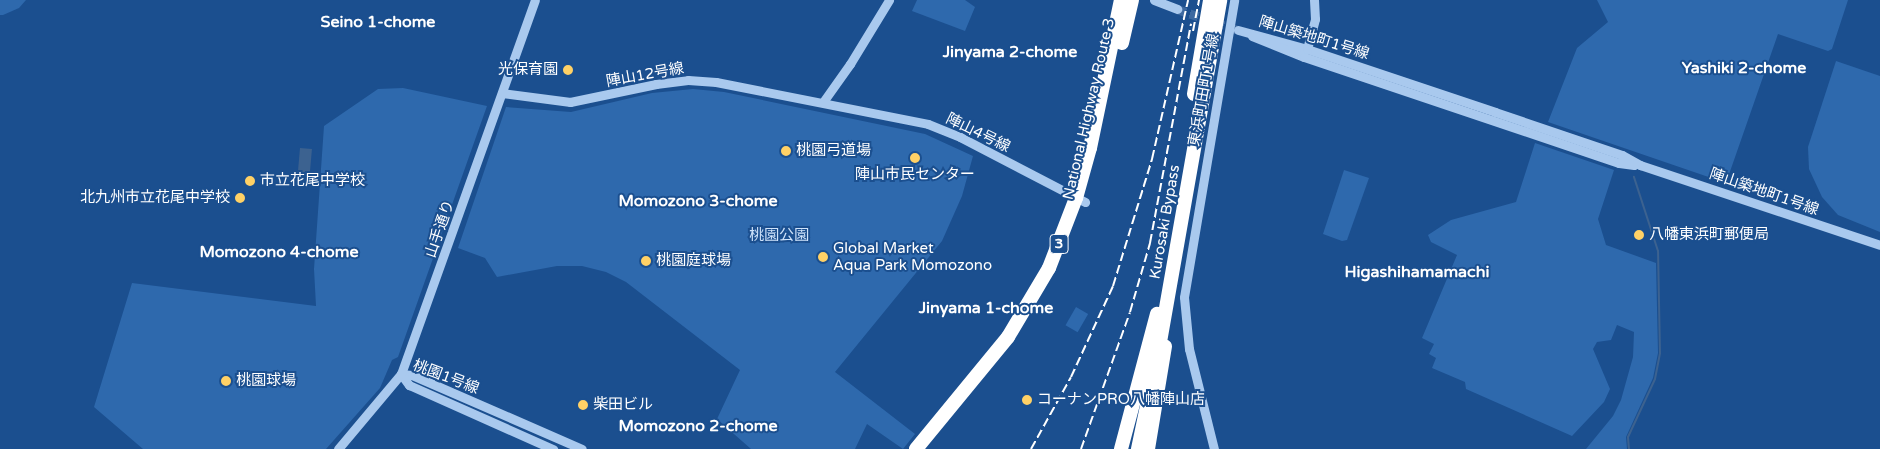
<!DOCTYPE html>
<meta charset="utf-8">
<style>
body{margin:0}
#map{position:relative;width:1880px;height:449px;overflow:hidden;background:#1b4f8f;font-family:"Varela Round","Noto Sans JP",sans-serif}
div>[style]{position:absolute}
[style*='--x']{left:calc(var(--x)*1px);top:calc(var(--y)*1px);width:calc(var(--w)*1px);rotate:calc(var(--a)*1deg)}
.green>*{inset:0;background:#2e69ad;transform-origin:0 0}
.water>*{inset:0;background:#3c6290;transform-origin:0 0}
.stream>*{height:2px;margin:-1px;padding:0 1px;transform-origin:1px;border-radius:1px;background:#3c6290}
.minor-tunnel>*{height:9px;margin-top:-4.5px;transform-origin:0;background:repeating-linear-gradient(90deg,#3d69a0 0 9px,transparent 0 13.5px)}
.minor>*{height:9px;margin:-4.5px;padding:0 4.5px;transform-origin:4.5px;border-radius:4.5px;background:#a9c9ee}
.highway>*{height:14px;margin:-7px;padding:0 7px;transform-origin:7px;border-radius:7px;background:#fff}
.rail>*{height:2px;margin-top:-1px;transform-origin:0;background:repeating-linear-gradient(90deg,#fff 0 9px,transparent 0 13px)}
.highway-bridge>*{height:14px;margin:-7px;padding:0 7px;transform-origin:7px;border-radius:7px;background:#fff}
.dots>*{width:14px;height:14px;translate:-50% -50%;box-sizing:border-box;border:2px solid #1b4f8f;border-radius:50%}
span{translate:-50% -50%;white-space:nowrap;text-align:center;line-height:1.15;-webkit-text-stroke:4px #1b4f8f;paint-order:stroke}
.shield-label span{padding:1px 4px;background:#1b4f8f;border:1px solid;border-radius:4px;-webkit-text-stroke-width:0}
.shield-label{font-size:14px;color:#fff;font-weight:700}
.street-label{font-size:15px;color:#fff}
.poi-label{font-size:15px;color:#fff}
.right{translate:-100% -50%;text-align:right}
.left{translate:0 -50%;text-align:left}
.park-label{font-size:15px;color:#cfe3fa}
.neighbourhood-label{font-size:16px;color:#fff;font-weight:700}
</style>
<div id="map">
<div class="green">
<div style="clip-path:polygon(0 0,26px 0,19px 8px,3px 15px,0 15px)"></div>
<div style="clip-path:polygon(917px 0,965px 0,975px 7px,965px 31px,912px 11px)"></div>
<div style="clip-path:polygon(1597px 0,1848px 0,1832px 49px,1828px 51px,1778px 34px,1726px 183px,1548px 122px,1577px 48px,1608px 22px)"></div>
<div style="clip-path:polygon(1836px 61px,1880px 76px,1880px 232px,1838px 215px,1822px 197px,1809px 169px,1808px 147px)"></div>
<div style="clip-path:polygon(403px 88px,487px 106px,398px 357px,392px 360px,380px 388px,326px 449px,143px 449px,94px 407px,132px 283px,316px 306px,314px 269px,324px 126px,378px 89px)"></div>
<div style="clip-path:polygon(693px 89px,724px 92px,925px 134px,973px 156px,962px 196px,942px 241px,835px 372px,915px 434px,903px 449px,867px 424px,855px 449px,751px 449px,717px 419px,740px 370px,626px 282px,606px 272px,582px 266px,557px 266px,497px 277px,485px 258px,458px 248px,506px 107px,571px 112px,652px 93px)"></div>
<div style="clip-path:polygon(1535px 143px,1614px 170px,1598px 219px,1606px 245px,1656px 263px,1658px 353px,1653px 378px,1626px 437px,1627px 449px,1586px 449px,1613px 416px,1621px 400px,1633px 357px,1634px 332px,1617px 325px,1611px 340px,1597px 342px,1593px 349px,1610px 389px,1604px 402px,1572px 436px,1466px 389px,1465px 382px,1432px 368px,1436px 358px,1429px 354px,1434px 344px,1422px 338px,1457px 255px,1431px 242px,1428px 235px,1451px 220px,1516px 202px)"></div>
<div style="clip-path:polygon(1344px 170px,1369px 178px,1347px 240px,1342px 241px,1323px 234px)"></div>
<div style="left:1076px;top:307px;width:14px;height:21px;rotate:30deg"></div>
</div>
<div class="water">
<div style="left:300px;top:148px;width:12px;height:25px;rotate:5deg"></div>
</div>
<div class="stream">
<div style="--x:1629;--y:449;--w:12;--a:-95"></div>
<div style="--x:1628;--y:437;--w:64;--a:-65"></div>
<div style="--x:1655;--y:379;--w:26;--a:-79"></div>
<div style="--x:1660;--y:353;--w:102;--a:-91.1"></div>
<div style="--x:1658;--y:251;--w:78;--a:-108"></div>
</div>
<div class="minor-tunnel">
<div style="--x:1177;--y:9;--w:65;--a:19"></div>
</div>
<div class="minor">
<div style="--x:1154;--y:0;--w:25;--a:21"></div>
<div style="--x:1238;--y:30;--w:72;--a:15.4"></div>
<div style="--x:1307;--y:49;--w:198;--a:18.5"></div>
<div style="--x:1495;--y:112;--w:134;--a:18.7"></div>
<div style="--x:1622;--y:155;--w:21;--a:29"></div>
<div style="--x:1640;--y:165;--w:253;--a:18.4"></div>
<div style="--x:1252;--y:36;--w:56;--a:22"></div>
<div style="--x:1304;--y:57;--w:332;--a:18.6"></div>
<div style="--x:1619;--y:163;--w:15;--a:8"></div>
<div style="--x:1307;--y:49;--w:31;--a:-75"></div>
<div style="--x:1315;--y:19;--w:19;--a:-93"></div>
<div style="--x:502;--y:93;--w:69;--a:7.5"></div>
<div style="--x:570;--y:102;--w:88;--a:-11.8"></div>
<div style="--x:656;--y:84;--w:32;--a:-7"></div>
<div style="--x:688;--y:80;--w:28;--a:4"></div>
<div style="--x:716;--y:82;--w:216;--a:11.2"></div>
<div style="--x:928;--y:124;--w:35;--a:22"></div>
<div style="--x:960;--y:137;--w:141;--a:27.5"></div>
<div style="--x:823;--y:102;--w:47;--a:-54.6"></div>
<div style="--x:850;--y:64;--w:75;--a:-58.6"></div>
<div style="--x:401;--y:374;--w:11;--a:5"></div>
<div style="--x:412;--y:375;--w:185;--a:23.5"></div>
<div style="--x:401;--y:374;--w:14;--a:54"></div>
<div style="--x:409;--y:385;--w:158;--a:24"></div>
<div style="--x:338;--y:449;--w:98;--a:-50"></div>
<div style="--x:401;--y:374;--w:397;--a:-70.3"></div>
<div style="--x:1214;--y:449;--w:103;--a:-104"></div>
<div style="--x:1189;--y:349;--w:52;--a:-95.5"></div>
<div style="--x:1184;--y:297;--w:301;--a:-80.4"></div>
</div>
<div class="highway">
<div style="--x:1122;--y:43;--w:44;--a:-76.9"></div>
<div style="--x:916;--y:449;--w:145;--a:-50.6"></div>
<div style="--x:1008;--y:337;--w:80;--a:-59.3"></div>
<div style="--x:1049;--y:268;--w:75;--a:-68.9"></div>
<div style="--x:1076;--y:198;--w:52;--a:-74.4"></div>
<div style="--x:1090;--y:148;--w:151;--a:-78.2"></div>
<div style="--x:1121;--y:449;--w:140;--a:-75.1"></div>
<div style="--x:1148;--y:449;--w:104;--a:-80.6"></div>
</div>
<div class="rail">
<div style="--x:1193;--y:31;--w:32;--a:-79"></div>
<div style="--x:1031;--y:449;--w:82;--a:-60.9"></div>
<div style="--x:1071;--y:377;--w:100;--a:-65.2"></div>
<div style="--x:1113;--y:286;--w:133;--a:-72.9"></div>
<div style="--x:1152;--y:159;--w:163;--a:-77.2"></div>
<div style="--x:1081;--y:449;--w:145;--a:-70.3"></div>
<div style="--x:1130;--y:312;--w:72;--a:-73.8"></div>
<div style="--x:1150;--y:243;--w:223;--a:-79.4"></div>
</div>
<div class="highway-bridge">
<div style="--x:1194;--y:94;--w:95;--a:-80.3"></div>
<div style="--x:1138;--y:449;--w:92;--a:-78.1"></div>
<div style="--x:1157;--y:359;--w:364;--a:-80"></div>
</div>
<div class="dots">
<div style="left:568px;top:70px;background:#ffd166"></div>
<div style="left:786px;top:151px;background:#ffd166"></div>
<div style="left:915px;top:158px;background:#ffd166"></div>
<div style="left:250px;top:181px;background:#ffd166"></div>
<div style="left:240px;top:198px;background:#ffd166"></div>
<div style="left:1639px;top:235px;background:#ffd166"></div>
<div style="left:823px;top:257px;background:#ffd166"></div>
<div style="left:646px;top:261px;background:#ffd166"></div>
<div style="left:226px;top:381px;background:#ffd166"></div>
<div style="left:1027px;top:400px;background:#ffd166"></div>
<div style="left:583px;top:405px;background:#ffd166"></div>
</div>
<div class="shield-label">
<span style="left:1059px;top:244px">3</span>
</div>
<div class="street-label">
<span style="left:1314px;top:38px;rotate:17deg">陣山築地町1号線</span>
<span style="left:645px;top:75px;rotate:-10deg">陣山12号線</span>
<span style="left:1204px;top:90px;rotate:-80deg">東浜町田町1号線</span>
<span style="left:1089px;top:109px;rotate:-77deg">National Highway Route 3</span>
<span style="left:978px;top:133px;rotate:26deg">陣山4号線</span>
<span style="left:1764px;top:192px;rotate:19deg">陣山築地町1号線</span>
<span style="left:1165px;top:222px;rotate:-80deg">Kurosaki Bypass</span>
<span style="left:440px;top:229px;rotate:-71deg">山手通り</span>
<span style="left:446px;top:377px;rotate:21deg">桃園1号線</span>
</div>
<div class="poi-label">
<span class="right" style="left:558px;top:70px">光保育園</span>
<span class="left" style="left:796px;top:151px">桃園弓道場</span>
<span style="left:915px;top:175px">陣山市民センター</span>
<span class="left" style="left:260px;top:181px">市立花尾中学校</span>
<span class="right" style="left:230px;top:198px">北九州市立花尾中学校</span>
<span class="left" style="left:1649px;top:235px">八幡東浜町郵便局</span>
<span class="left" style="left:833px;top:257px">Global Market<br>Aqua Park Momozono</span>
<span class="left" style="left:656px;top:261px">桃園庭球場</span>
<span class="left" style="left:236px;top:381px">桃園球場</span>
<span class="left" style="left:1037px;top:400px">コーナンPRO八幡陣山店</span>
<span class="left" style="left:593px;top:405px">柴田ビル</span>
</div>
<div class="park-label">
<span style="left:779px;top:236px">桃園公園</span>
</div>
<div class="neighbourhood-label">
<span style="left:378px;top:22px">Seino 1-chome</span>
<span style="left:1010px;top:52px">Jinyama 2-chome</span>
<span style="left:1744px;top:68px">Yashiki 2-chome</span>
<span style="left:698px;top:201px">Momozono 3-chome</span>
<span style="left:279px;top:252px">Momozono 4-chome</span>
<span style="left:1417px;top:272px">Higashihamamachi</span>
<span style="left:986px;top:308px">Jinyama 1-chome</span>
<span style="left:698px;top:426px">Momozono 2-chome</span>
</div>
</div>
